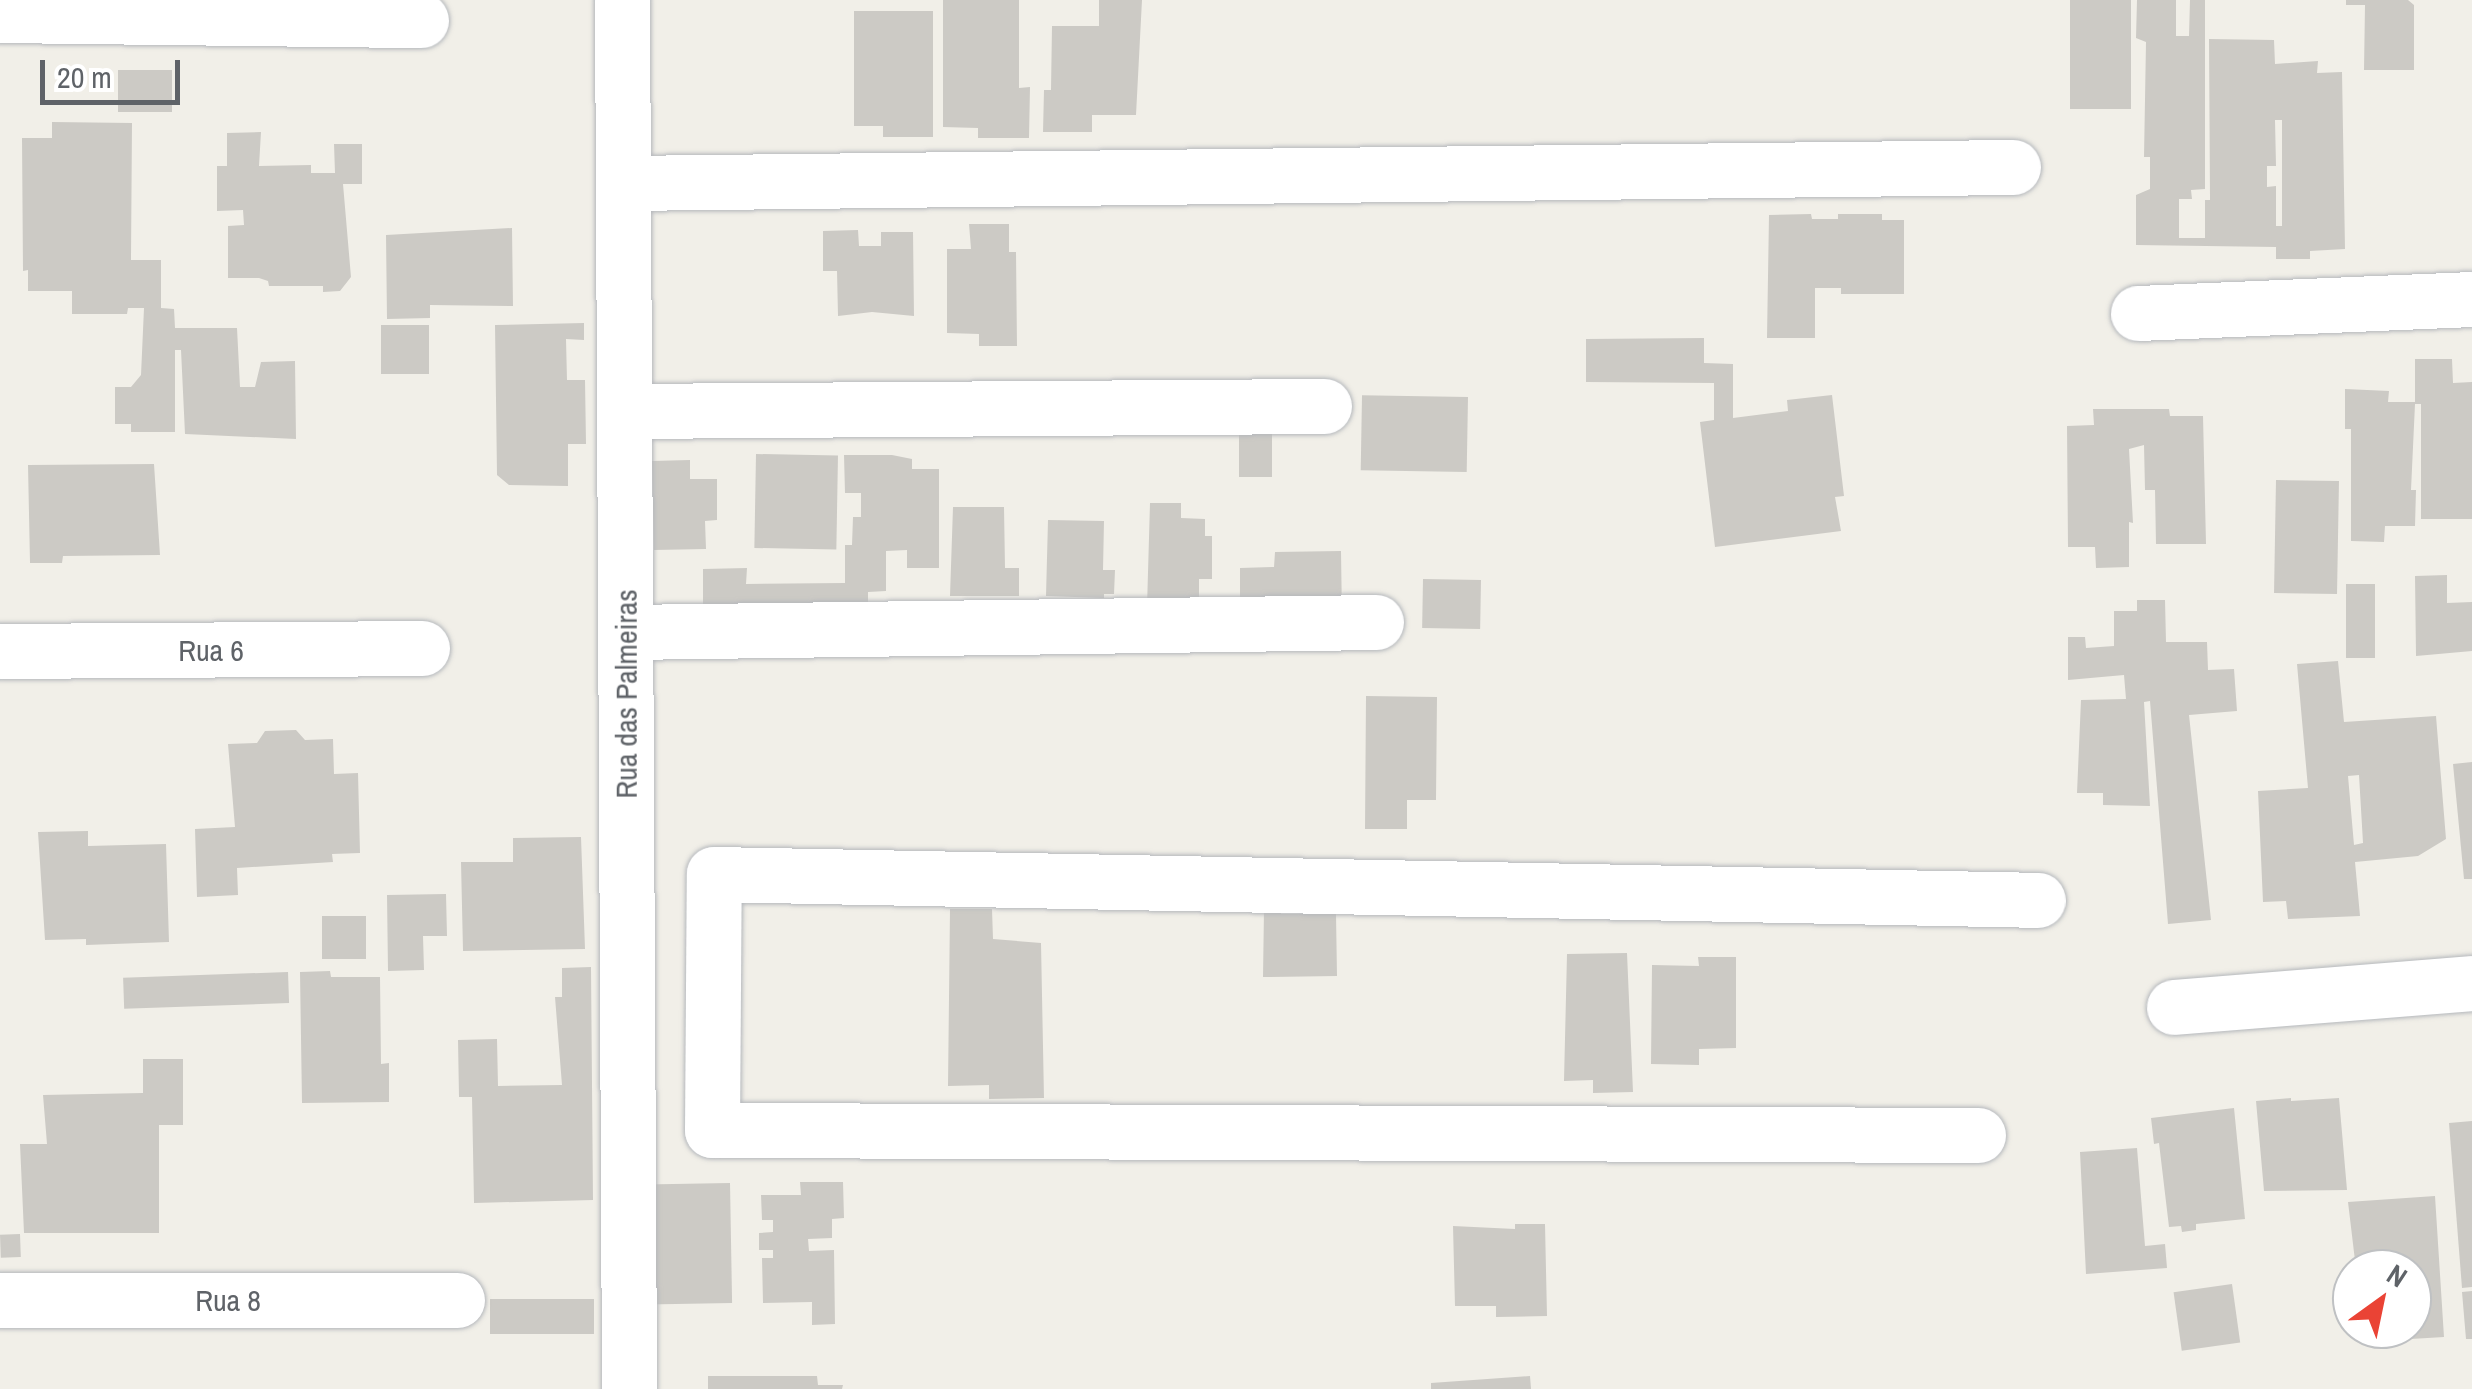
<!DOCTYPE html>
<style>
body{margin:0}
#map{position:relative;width:2472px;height:1389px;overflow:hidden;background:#f1efe8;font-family:"Archivo Narrow",sans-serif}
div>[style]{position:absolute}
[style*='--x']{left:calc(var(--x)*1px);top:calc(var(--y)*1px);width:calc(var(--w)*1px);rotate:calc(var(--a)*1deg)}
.building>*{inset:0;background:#cccac5;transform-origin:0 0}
.roads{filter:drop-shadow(0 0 2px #b5b8bc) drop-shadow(0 0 2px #b5b8bc)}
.minor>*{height:55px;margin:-27.5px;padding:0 27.5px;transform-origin:27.5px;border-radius:27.5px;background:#fff}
span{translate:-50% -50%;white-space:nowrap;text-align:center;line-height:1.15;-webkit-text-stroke:8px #fff;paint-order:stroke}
.street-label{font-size:30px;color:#5f6368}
.north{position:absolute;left:2332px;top:1249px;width:100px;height:100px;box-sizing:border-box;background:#fff;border:2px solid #bfc1c3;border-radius:50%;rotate:33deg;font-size:28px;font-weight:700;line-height:40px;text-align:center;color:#5f6368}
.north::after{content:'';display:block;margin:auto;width:35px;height:45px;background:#ea4335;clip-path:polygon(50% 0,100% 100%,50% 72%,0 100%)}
.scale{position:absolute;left:40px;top:60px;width:140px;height:45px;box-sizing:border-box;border:5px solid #5f6368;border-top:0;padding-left:12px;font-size:30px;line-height:35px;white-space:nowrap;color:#5f6368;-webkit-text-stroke:8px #fff;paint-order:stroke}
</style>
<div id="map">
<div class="building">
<div style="clip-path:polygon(943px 0,1019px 0,1019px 88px,1030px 87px,1029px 138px,978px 138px,978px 128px,943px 127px)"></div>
<div style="clip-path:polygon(1099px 0,1142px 0,1136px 115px,1092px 115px,1092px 132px,1043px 132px,1044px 90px,1051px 90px,1052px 26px,1099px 26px)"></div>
<div style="left:2070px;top:0;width:61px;height:109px"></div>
<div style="clip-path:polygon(evenodd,2137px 0,2176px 0,2176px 36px,2189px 36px,2190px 0,2205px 0,2205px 189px,2191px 190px,2192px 199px,2179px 199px,2179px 238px,2205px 238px,2205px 200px,2210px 200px,2209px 39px,2274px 40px,2275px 64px,2318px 61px,2317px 73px,2342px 72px,2345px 249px,2310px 251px,2310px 259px,2276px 259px,2276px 247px,2136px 245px,2136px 195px,2150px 189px,2150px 157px,2144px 157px,2146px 42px,2136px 38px,2137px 0,2275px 120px,2282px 120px,2282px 226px,2276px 226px,2276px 186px,2267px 187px,2267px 166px,2276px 166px,2275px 120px)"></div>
<div style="clip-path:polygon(2346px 0,2408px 0,2414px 5px,2414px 70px,2364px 70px,2365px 5px,2346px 5px)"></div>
<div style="clip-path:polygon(854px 11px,933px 11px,933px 137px,883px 137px,883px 126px,854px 126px)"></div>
<div style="left:118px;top:70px;width:54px;height:42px"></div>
<div style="clip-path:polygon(52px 122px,132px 123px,131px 260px,161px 260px,161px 308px,174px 309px,175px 328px,237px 328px,240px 387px,255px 387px,261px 362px,295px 361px,296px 439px,185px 434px,181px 350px,175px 350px,175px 432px,131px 432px,131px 424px,115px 424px,115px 387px,131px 387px,141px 375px,144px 308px,128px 308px,127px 314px,72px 314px,72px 291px,28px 291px,28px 270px,23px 271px,22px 138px,52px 138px)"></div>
<div style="clip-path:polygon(261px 132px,259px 166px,311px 165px,311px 173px,335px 173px,334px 144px,362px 144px,362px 184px,343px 184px,351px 277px,340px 291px,323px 292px,323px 286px,269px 286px,268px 281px,259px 278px,228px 278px,228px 226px,244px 225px,243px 210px,217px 211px,217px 166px,227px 166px,227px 133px)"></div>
<div style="clip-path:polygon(1811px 214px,1812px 219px,1838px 219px,1838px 214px,1882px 214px,1882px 220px,1904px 220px,1904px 294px,1841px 294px,1841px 288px,1815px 288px,1815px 338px,1767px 338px,1769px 215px)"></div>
<div style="clip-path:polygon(969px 224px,1009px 224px,1009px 252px,1016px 252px,1017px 346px,979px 346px,979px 334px,947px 333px,947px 249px,971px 249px)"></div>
<div style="clip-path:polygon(512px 228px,513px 306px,430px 305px,430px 318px,387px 319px,386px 235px)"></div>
<div style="clip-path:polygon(858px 230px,859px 246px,881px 246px,881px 232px,913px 232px,914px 316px,872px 312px,838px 316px,837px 271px,823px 271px,823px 231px)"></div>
<div style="clip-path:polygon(584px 323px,584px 340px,566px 339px,567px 380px,585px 380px,586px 444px,568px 444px,568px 486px,509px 485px,497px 475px,495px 325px)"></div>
<div style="left:381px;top:325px;width:48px;height:49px"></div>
<div style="clip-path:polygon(1704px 338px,1704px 363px,1733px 364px,1733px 418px,1788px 411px,1787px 400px,1832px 395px,1844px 496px,1835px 497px,1841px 531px,1715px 547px,1700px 422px,1714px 420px,1714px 383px,1586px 382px,1586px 339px)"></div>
<div style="clip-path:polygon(2415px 359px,2452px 359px,2453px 383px,2472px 382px,2472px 519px,2421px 519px,2421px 404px,2415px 404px,2411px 490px,2416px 490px,2415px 526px,2385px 526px,2384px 542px,2351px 541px,2351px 429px,2345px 429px,2345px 389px,2389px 391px,2388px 402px,2415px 402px)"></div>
<div style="left:1468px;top:397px;width:75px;height:106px;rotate:91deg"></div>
<div style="clip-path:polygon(2093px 409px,2169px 409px,2170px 416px,2203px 416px,2206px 544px,2156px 544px,2155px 490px,2145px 490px,2144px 445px,2129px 449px,2133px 523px,2129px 522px,2129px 567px,2096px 568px,2095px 547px,2068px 547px,2067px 426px,2094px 425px)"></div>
<div style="left:1272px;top:428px;width:49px;height:33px;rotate:90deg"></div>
<div style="left:756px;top:454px;width:82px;height:94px;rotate:1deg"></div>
<div style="clip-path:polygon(844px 455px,892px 455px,912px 459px,912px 469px,939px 469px,939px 568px,907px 568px,907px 550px,886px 551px,886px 591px,868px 592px,868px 604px,703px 615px,703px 569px,747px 568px,746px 584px,845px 583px,845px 545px,852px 545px,853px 517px,861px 517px,861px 493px,845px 493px)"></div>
<div style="clip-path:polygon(690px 460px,690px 479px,717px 479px,717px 520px,705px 521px,706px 549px,654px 550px,652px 461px)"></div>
<div style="clip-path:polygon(154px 464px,160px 555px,63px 556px,62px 563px,30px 563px,28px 465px)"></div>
<div style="left:2276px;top:480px;width:63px;height:113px;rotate:1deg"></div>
<div style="clip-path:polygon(1150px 503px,1181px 503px,1181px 518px,1205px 519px,1205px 536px,1212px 536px,1212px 579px,1199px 579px,1199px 607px,1147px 607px)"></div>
<div style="clip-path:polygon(953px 507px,1004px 507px,1005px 568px,1019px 568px,1019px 596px,950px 596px)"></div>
<div style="clip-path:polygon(1048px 520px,1104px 521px,1103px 570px,1115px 570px,1114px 594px,1104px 594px,1104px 598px,1046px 596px)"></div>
<div style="clip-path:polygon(1341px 551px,1342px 618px,1240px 618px,1240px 568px,1274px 567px,1275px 552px)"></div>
<div style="clip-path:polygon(2447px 575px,2447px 603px,2472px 602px,2472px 651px,2416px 656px,2415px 576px)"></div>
<div style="left:1423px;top:579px;width:58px;height:49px;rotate:1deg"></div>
<div style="left:2375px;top:584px;width:74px;height:29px;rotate:90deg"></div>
<div style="clip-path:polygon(2137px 600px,2165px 600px,2166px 642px,2207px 642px,2208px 670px,2234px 669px,2237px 711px,2189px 715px,2211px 920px,2168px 924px,2150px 701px,2144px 702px,2150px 806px,2103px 805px,2103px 793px,2077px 793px,2081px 700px,2126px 699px,2124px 675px,2068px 680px,2068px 637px,2085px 637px,2086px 648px,2114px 646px,2114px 611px,2137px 611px)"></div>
<div style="clip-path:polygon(evenodd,2338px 661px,2344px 722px,2436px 716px,2446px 839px,2418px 856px,2355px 862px,2360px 916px,2288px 919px,2286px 901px,2263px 902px,2258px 791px,2308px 788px,2297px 664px,2338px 661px,2359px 775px,2363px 843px,2354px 845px,2348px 776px,2359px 775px)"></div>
<div style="clip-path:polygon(1366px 696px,1437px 697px,1436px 800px,1407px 800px,1407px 829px,1365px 829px)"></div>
<div style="clip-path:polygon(296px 730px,305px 740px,333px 739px,334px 774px,358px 773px,360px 853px,332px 854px,333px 862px,237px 868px,238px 895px,197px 897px,195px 829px,235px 827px,228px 744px,257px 743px,265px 731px)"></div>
<div style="clip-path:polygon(2472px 762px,2472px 879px,2464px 879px,2453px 764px)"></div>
<div style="clip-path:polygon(88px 831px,88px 846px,166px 844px,169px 942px,86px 945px,86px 939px,45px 940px,38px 832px)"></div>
<div style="clip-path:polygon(581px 837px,585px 949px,463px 951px,461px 862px,513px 862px,513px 838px)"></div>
<div style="clip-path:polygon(446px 894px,447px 936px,423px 936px,424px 970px,388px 971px,387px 895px)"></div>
<div style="clip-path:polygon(950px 909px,992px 909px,993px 939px,1041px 943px,1044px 1098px,989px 1099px,989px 1085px,948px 1086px)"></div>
<div style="clip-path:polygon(1264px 909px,1281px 909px,1281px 914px,1336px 914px,1337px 976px,1263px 977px)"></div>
<div style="left:322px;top:916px;width:44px;height:43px"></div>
<div style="clip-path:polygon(1627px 953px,1633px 1092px,1593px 1093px,1593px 1080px,1564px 1081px,1567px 954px)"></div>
<div style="clip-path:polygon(1698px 957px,1736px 957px,1736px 1048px,1699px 1049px,1699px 1065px,1651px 1064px,1652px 965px,1699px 966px)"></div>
<div style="clip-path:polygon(591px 967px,593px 1200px,474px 1203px,472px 1097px,459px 1097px,458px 1040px,497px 1039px,498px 1086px,562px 1085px,555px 997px,562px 997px,562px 968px)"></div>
<div style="clip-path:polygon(330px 971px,331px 977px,380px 977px,381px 1064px,389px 1063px,389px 1102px,302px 1103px,300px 972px)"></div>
<div style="left:288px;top:972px;width:31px;height:165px;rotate:88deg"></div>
<div style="clip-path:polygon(143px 1059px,183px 1059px,183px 1125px,159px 1125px,159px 1233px,24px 1233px,20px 1144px,47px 1144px,43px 1095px,143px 1093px)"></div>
<div style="clip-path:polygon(2291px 1098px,2291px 1101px,2339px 1098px,2347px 1190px,2264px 1191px,2256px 1101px)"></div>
<div style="clip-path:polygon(2234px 1108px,2245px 1219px,2196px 1224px,2196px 1230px,2182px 1232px,2181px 1226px,2169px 1227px,2159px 1143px,2154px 1144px,2151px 1118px)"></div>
<div style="clip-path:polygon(2472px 1121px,2472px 1287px,2462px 1288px,2449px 1123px)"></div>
<div style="clip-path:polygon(2137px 1148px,2145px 1246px,2165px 1244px,2167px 1268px,2086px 1274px,2080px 1152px)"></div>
<div style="clip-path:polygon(800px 1182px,843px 1182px,844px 1218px,832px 1219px,832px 1238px,808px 1239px,809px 1251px,834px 1250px,835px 1324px,812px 1325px,812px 1302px,763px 1303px,762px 1258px,773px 1258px,773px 1250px,759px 1250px,759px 1233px,773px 1232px,773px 1220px,762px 1220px,761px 1195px,801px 1195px)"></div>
<div style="left:730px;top:1183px;width:120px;height:85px;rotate:89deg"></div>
<div style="clip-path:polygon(2435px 1196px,2444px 1337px,2361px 1342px,2360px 1329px,2412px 1329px,2412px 1269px,2356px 1269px,2348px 1202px)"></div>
<div style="clip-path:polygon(1515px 1224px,1545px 1224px,1547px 1316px,1496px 1317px,1496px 1306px,1455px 1306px,1453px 1226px,1515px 1229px)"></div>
<div style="left:20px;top:1234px;width:23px;height:20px;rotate:88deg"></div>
<div style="left:2232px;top:1284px;width:59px;height:59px;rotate:82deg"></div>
<div style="clip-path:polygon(2472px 1291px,2472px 1339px,2466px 1339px,2462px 1292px)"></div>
<div style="left:594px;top:1299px;width:35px;height:104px;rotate:90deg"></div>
<div style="clip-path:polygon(708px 1376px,817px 1376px,818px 1385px,843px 1385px,842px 1389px,708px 1389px)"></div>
<div style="clip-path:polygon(1530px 1376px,1531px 1389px,1431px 1389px,1431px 1383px)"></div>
</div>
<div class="roads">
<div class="minor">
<div style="--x:622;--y:0;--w:1389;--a:89.71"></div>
<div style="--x:0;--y:15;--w:421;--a:0.7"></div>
<div style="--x:623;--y:183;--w:1390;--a:-0.66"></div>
<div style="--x:2138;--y:313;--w:334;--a:-2.4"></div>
<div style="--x:624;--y:411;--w:700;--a:-0.41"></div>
<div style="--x:625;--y:632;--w:751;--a:-0.76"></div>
<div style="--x:0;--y:651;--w:422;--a:-0.4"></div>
<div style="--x:2174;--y:1007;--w:299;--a:-4.6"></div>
<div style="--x:1978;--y:1135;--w:1266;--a:-179.77"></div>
<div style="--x:712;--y:1130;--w:256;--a:-89.6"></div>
<div style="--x:714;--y:874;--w:1324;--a:1.12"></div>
<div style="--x:0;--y:1300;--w:457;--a:0"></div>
</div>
</div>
<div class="street-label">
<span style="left:211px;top:650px">Rua 6</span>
<span style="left:626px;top:694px;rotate:-90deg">Rua das Palmeiras</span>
<span style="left:228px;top:1300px">Rua 8</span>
</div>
<div class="north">N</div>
<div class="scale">20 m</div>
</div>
